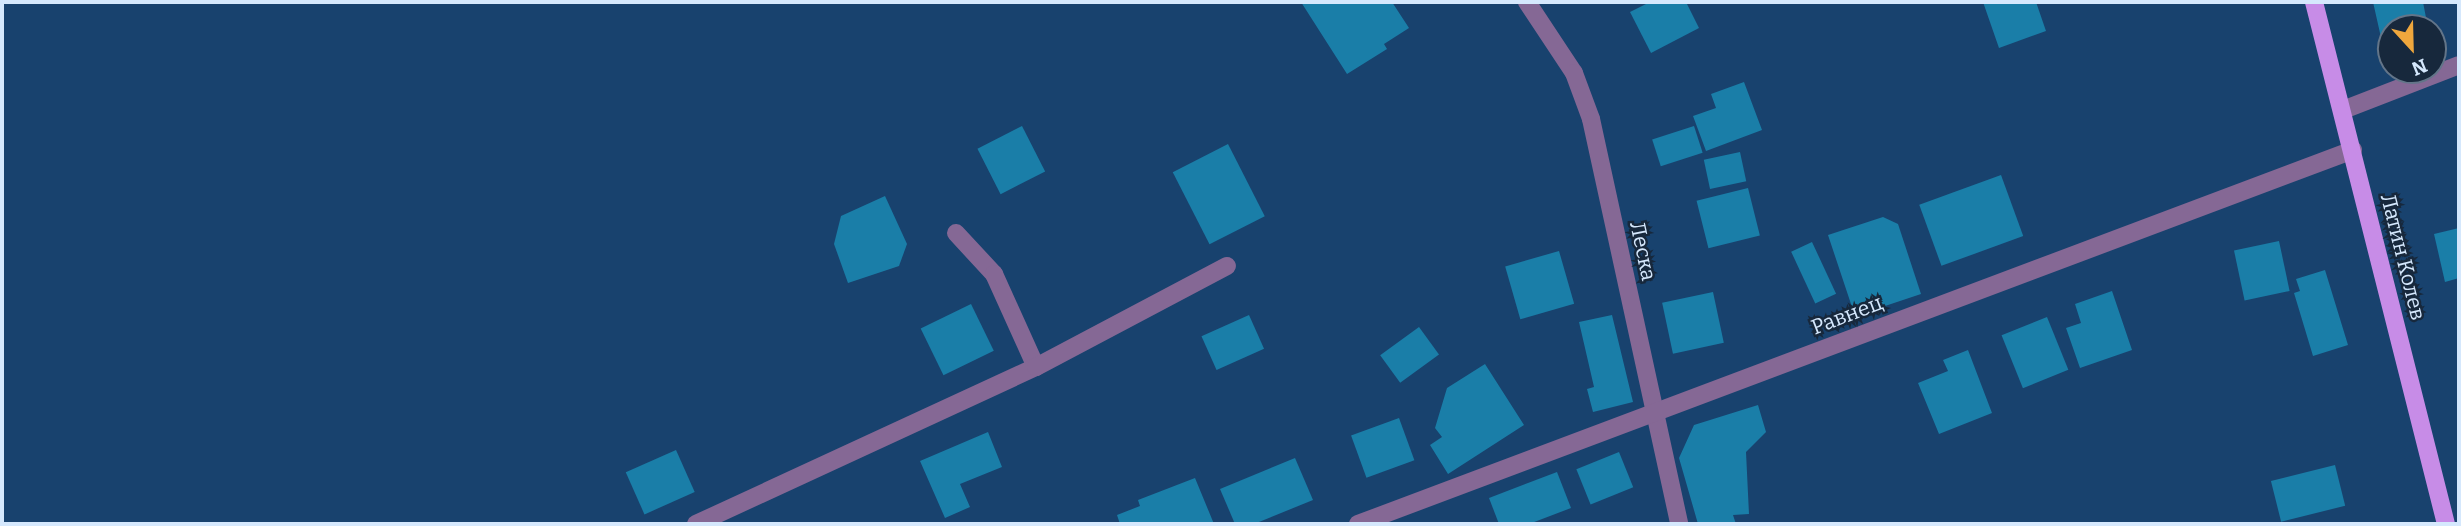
<!DOCTYPE html>
<meta charset="utf-8">
<style>
body{margin:0}
#map{position:relative;width:2461px;height:526px;overflow:hidden;background:#18426e;font-family:Bitter,serif}
div>[style]{position:absolute}
[style*='--x']{left:calc(var(--x)*1px);top:calc(var(--y)*1px);width:calc(var(--w)*1px);rotate:calc(var(--a)*1deg)}
.building>*{inset:0;background:#1a7ea8;transform-origin:0 0}
.minor>*{height:18px;margin:-9px;padding:0 9px;transform-origin:9px;border-radius:9px;background:#856895}
.major>*{height:18px;margin:-9px;padding:0 9px;transform-origin:9px;border-radius:9px;background:#c78ce7}
span{translate:-50% -50%;white-space:nowrap;text-align:center;line-height:1.15;-webkit-text-stroke:5px #17283c;paint-order:stroke}
.street-label{font-size:21px;color:#d5e8fd}
.frame{position:absolute;inset:0;border:4px solid #d5e8fd;pointer-events:none}
.north{position:absolute;left:2377px;top:14px;width:70px;height:70px;box-sizing:border-box;background:#17283c;border:2px solid #637589;border-radius:50%;rotate:158deg;font-size:19px;font-weight:700;line-height:28px;text-align:center;color:#d5e8fd}
.north::after{content:'';display:block;margin:auto;width:24px;height:32px;background:#efa73d;clip-path:polygon(50% 0,100% 100%,50% 72%,0 100%)}
</style>
<div id="map">
<div class="building">
<div style="clip-path:polygon(1301px 2px,1392px 2px,1409px 28px,1384px 44px,1387px 49px,1347px 74px)"></div>
<div style="clip-path:polygon(1650px 2px,1686px 2px,1699px 28px,1651px 53px,1630px 12px)"></div>
<div style="clip-path:polygon(1983px 2px,2036px 2px,2046px 31px,1999px 48px)"></div>
<div style="clip-path:polygon(2373px 2px,2423px 2px,2428px 28px,2391px 28px,2391px 40px,2382px 42px)"></div>
<div style="clip-path:polygon(1744px 82px,1762px 130px,1706px 151px,1693px 116px,1716px 108px,1711px 94px)"></div>
<div style="left:1022px;top:126px;width:51px;height:50px;rotate:63deg"></div>
<div style="left:1694px;top:126px;width:28px;height:44px;rotate:72deg"></div>
<div style="left:1228px;top:144px;width:81px;height:62px;rotate:63deg"></div>
<div style="left:1740px;top:152px;width:30px;height:37px;rotate:78deg"></div>
<div style="left:2001px;top:175px;width:65px;height:87px;rotate:70deg"></div>
<div style="left:1748px;top:188px;width:49px;height:53px;rotate:76deg"></div>
<div style="clip-path:polygon(885px 196px,907px 244px,899px 266px,848px 283px,834px 244px,841px 216px)"></div>
<div style="clip-path:polygon(1883px 217px,1898px 224px,1921px 294px,1855px 316px,1828px 235px)"></div>
<div style="clip-path:polygon(2459px 228px,2459px 278px,2445px 282px,2434px 234px)"></div>
<div style="left:2279px;top:241px;width:51px;height:46px;rotate:78deg"></div>
<div style="left:1812px;top:242px;width:57px;height:23px;rotate:65deg"></div>
<div style="left:1559px;top:251px;width:55px;height:56px;rotate:74deg"></div>
<div style="clip-path:polygon(2325px 270px,2348px 345px,2313px 356px,2294px 293px,2300px 291px,2296px 279px)"></div>
<div style="clip-path:polygon(2112px 291px,2132px 350px,2080px 368px,2066px 328px,2081px 323px,2075px 304px)"></div>
<div style="left:1713px;top:292px;width:52px;height:52px;rotate:78deg"></div>
<div style="left:971px;top:304px;width:52px;height:56px;rotate:64deg"></div>
<div style="left:1249px;top:315px;width:37px;height:52px;rotate:66deg"></div>
<div style="clip-path:polygon(1612px 315px,1633px 402px,1593px 412px,1587px 389px,1594px 387px,1579px 322px)"></div>
<div style="left:2047px;top:317px;width:57px;height:49px;rotate:68deg"></div>
<div style="left:1419px;top:327px;width:34px;height:48px;rotate:54deg"></div>
<div style="clip-path:polygon(1968px 350px,1992px 413px,1939px 434px,1918px 383px,1948px 371px,1943px 360px)"></div>
<div style="clip-path:polygon(1485px 364px,1524px 425px,1448px 474px,1430px 445px,1442px 437px,1435px 428px,1447px 388px)"></div>
<div style="clip-path:polygon(1758px 405px,1766px 432px,1746px 452px,1749px 514px,1733px 515px,1736px 524px,1698px 524px,1679px 458px,1694px 425px)"></div>
<div style="left:1399px;top:418px;width:45px;height:51px;rotate:70deg"></div>
<div style="clip-path:polygon(988px 432px,1002px 467px,960px 484px,970px 507px,945px 518px,920px 461px)"></div>
<div style="left:676px;top:450px;width:46px;height:55px;rotate:66deg"></div>
<div style="left:1619px;top:452px;width:38px;height:46px;rotate:68deg"></div>
<div style="clip-path:polygon(1295px 458px,1313px 500px,1254px 524px,1235px 524px,1220px 489px)"></div>
<div style="left:2335px;top:465px;width:42px;height:66px;rotate:76deg"></div>
<div style="clip-path:polygon(1557px 472px,1571px 508px,1529px 524px,1499px 524px,1489px 498px)"></div>
<div style="clip-path:polygon(1195px 478px,1214px 524px,1120px 524px,1117px 515px,1140px 506px,1138px 500px)"></div>
</div>
<div class="minor">
<div style="--x:1527;--y:2;--w:85;--a:56.5"></div>
<div style="--x:1574;--y:73;--w:49;--a:69.7"></div>
<div style="--x:1591;--y:119;--w:414;--a:77.7"></div>
<div style="--x:2343;--y:110;--w:124;--a:-21.2"></div>
<div style="--x:956;--y:233;--w:56;--a:47.2"></div>
<div style="--x:994;--y:274;--w:102;--a:65.7"></div>
<div style="--x:696;--y:524;--w:374;--a:-24.8"></div>
<div style="--x:1036;--y:367;--w:216;--a:-27.9"></div>
<div style="--x:1358;--y:524;--w:1063;--a:-20.6"></div>
</div>
<div class="major">
<div style="--x:2314;--y:2;--w:538;--a:75.81"></div>
</div>
<div class="street-label">
<span style="left:1643px;top:251px;rotate:78deg">Леска</span>
<span style="left:2403px;top:257px;rotate:76deg">Латин Колев</span>
<span style="left:1847px;top:315px;rotate:-21deg">Равнец</span>
</div>
<div class="frame"></div>
<div class="north">N</div>
</div>
